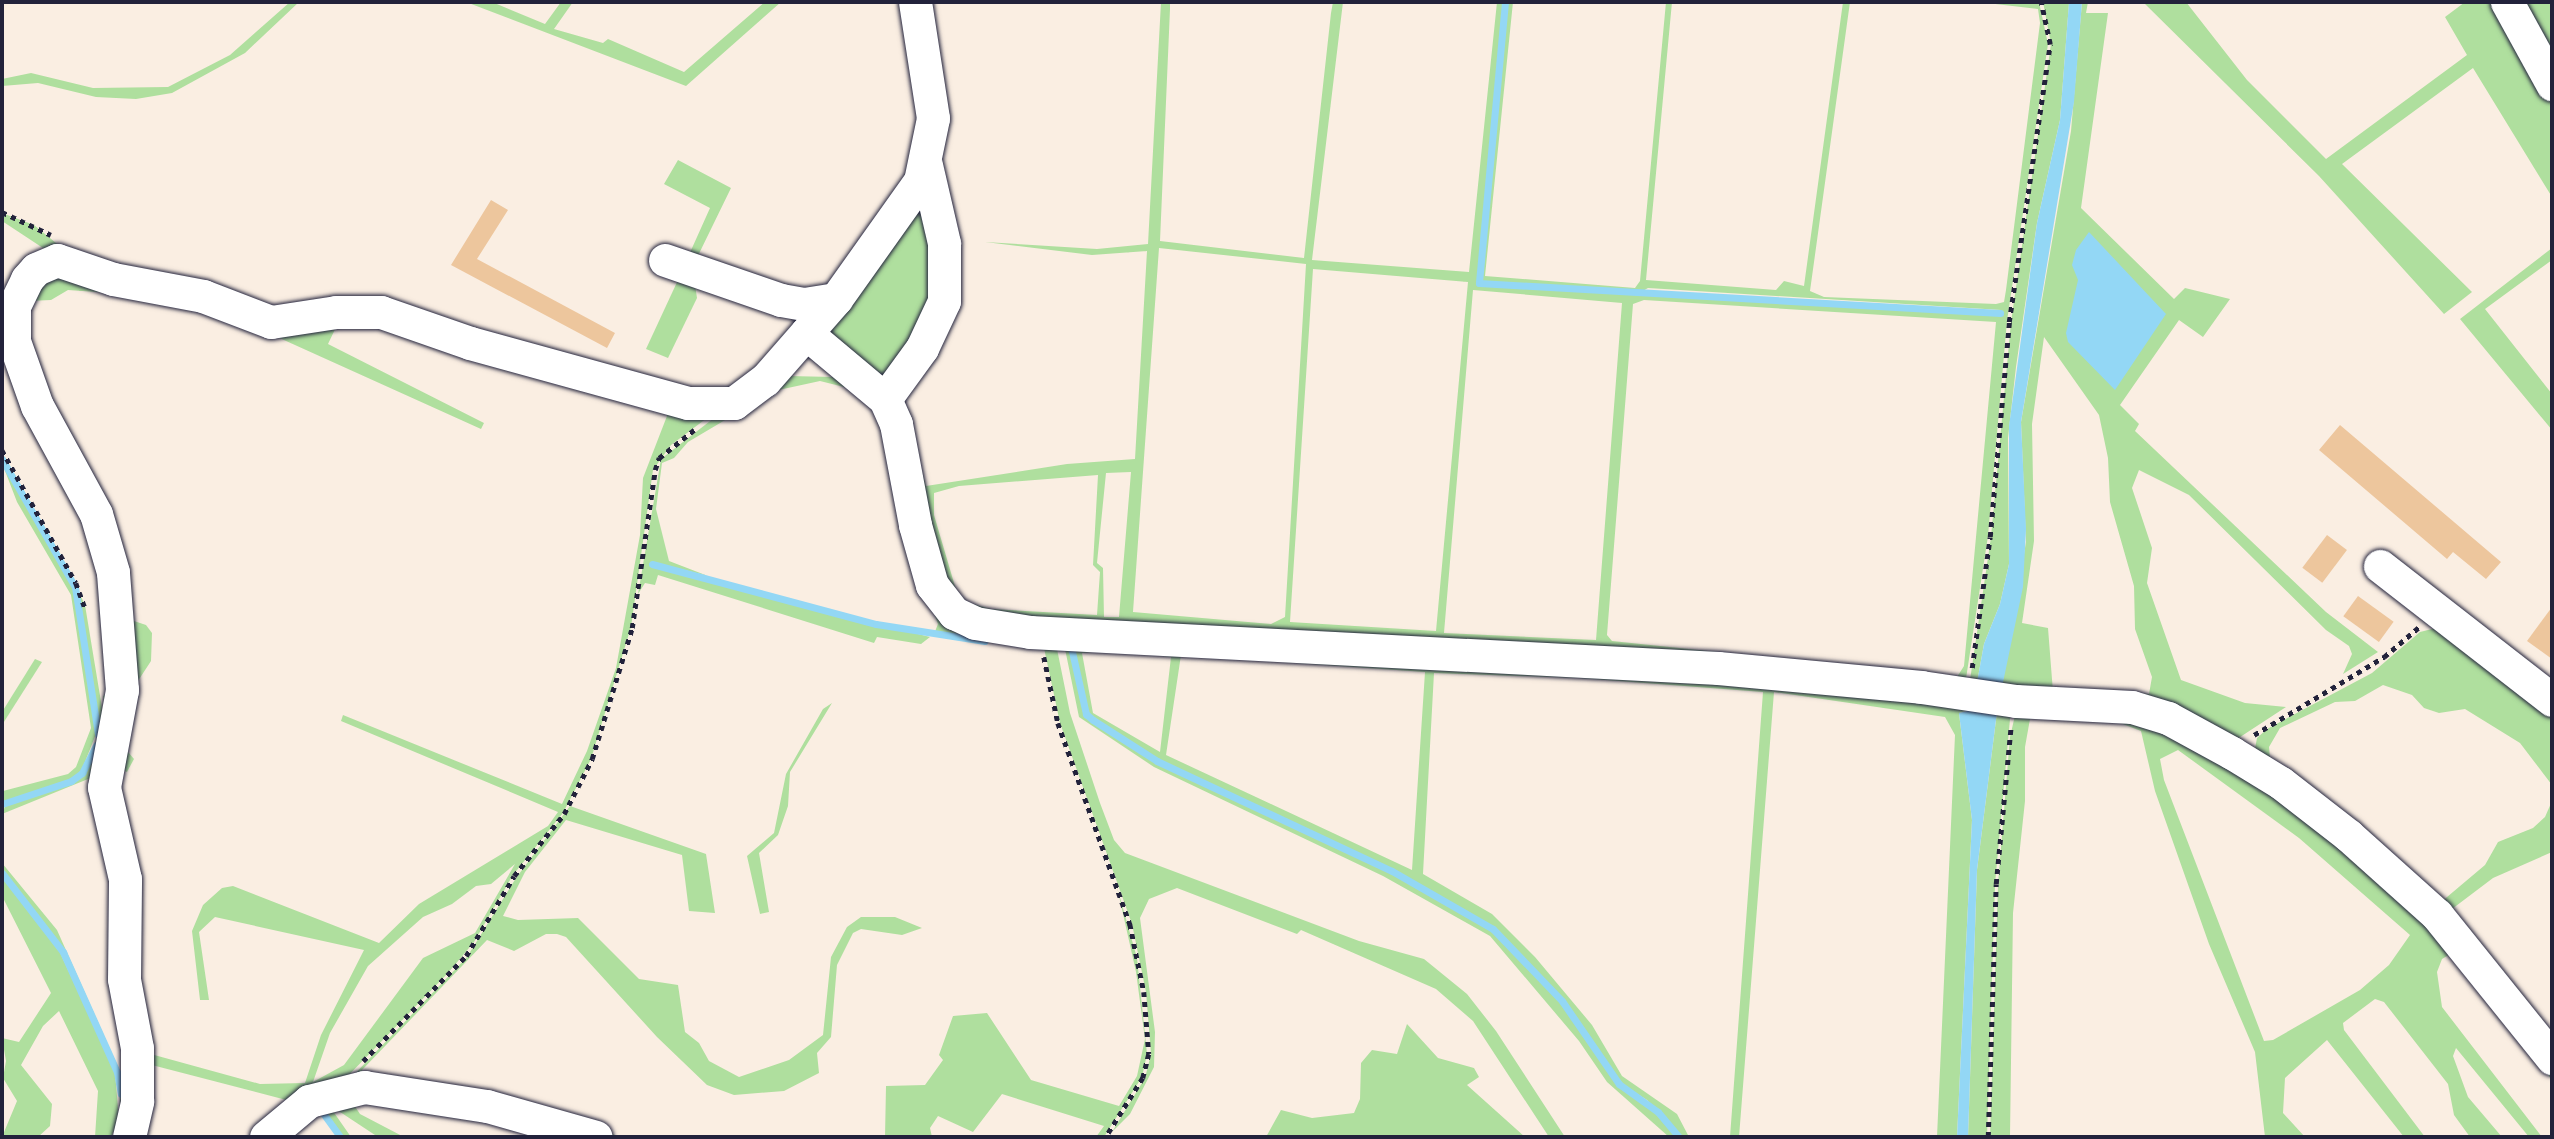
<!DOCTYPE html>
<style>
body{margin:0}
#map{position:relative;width:2554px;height:1139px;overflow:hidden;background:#faeee2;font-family:"Patrick Hand",sans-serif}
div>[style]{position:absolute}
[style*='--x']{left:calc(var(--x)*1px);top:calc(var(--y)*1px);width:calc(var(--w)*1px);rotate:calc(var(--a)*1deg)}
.green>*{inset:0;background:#afdf9e}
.water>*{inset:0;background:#93d7f5}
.stream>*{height:7px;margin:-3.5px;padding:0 3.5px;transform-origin:3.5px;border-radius:3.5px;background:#93d7f5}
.building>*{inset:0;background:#edc69d;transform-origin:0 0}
.path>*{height:4.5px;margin-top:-2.25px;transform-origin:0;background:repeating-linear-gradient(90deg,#22223b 0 5px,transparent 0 10px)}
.roads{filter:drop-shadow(0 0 2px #22223b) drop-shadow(0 0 2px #22223b)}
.minor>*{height:33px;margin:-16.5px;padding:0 16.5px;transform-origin:16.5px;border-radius:16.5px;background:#fff}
span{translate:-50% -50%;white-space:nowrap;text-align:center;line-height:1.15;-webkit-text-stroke:7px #fff;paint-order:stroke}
.frame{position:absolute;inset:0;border:4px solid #22223b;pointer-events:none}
</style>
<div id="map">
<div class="green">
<div style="clip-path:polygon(290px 2px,299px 2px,245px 53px,172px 93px,136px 99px,96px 97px,38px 83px,2px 86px,2px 79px,31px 73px,93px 88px,168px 87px,230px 55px)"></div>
<div style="clip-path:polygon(466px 2px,492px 2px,545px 24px,561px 2px,573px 2px,554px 29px,603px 43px,608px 39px,684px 72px,765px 2px,781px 2px,686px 86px)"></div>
<div style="clip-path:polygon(evenodd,1161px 2px,1170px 2px,1170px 9px,1160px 241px,1304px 258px,1331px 13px,1333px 2px,1343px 2px,1312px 260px,1469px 272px,1497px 2px,1503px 2px,1478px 285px,1638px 295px,1648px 291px,2001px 315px,2001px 310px,1648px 288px,1639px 293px,1480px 283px,1506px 2px,1513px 2px,1485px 276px,1635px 288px,1640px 281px,1666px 2px,1672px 2px,1646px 280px,1776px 290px,1784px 281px,1804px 286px,1843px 2px,1850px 2px,1810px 291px,1824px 297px,1996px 304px,2004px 302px,2006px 290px,2040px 23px,2038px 9px,1978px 2px,2039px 2px,2048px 44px,2007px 321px,1988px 536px,1965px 685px,1074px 629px,953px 605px,894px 395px,910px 428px,926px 486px,1067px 464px,1135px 459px,1147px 251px,1092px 255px,985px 242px,1097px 249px,1148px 244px,1161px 2px,1159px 248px,1306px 264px,1285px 617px,1271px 624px,1133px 612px,1159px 248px,1161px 2px,1313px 269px,1468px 282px,1436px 631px,1290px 622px,1313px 269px,1161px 2px,1473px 290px,1622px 303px,1596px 640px,1444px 633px,1473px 290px,1161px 2px,1644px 300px,1996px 322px,1964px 666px,1957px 677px,1612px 641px,1607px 635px,1633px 304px,1644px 300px,1161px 2px,1131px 472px,1119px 617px,1104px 617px,1103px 568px,1097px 563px,1106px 473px,1131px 472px,1161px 2px,1098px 475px,1093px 565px,1100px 572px,1097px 615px,991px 609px,959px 600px,934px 515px,934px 493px,959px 486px,1098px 475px)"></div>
<div style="clip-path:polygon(2043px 2px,2069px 3px,2060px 120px,2037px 223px,2016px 367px,2008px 438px,2009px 564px,2000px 604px,1984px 644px,1976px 688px,1969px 687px,1991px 537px,2011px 322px,2051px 44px)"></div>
<div style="clip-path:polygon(2082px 2px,2088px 2px,2086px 13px,2108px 13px,2081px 208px,2174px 299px,2185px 288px,2230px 299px,2203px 337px,2179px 320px,2120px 405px,2139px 424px,2135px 431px,2326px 612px,2378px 652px,2343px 674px,2352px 654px,2349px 646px,2326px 630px,2189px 495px,2139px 470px,2132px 488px,2152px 548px,2147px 583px,2181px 680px,2245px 703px,2286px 707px,2234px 741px,2125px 692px,2149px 694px,2152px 677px,2135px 629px,2134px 586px,2110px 502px,2108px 458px,2099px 415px,2044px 337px,2032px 424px,2034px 541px,2022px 623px,2048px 628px,2053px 692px,2001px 692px,2026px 542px,2021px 422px,2071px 131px)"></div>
<div style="clip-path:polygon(2143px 2px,2186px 2px,2247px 80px,2326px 159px,2467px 55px,2445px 17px,2465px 2px,2498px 2px,2552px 101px,2552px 197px,2473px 68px,2342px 164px,2472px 292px,2444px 314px,2319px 176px)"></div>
<div style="clip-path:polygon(2520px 2px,2552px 2px,2552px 62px)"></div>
<div style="clip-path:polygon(678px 160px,731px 188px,692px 268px,684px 266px,710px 208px,664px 184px)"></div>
<div style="clip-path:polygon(923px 191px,939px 294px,883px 391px,822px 339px)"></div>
<div style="clip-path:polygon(2px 213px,34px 225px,78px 261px,57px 256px,26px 273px,11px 304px,8px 332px,26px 389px,103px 545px,118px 657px,109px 725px,103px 696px,107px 694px,110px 662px,96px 546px,78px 500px,22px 396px,2px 337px,6px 288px,16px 273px,46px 250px,2px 221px)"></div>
<div style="clip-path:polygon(2552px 248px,2552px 260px,2485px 309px,2552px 394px,2552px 430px,2460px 319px)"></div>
<div style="clip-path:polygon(evenodd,62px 267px,114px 285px,198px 299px,262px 325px,296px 326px,343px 316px,381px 318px,457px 345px,582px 373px,685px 407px,719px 409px,671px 445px,653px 470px,631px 627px,591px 759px,563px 813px,513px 875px,474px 942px,448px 973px,342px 1082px,289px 1116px,294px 1102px,148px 1064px,144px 1137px,132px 1137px,144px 1054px,128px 947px,128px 868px,108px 780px,128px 685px,125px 625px,107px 524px,36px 389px,20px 333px,27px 288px,44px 271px,62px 267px,68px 290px,154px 296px,231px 316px,481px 429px,484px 423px,328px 344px,339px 321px,380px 322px,459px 350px,584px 378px,663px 405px,667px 416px,643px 478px,640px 535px,616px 668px,587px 751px,562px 804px,343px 715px,341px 721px,558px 812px,548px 826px,419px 904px,379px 943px,233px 886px,222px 888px,203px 905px,192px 931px,200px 1000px,209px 1000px,199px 932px,215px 917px,364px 950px,321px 1035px,305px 1083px,260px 1084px,147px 1053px,133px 947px,134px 874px,116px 787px,119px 769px,127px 772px,134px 759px,123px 746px,123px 732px,134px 687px,151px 661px,152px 633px,146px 625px,128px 619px,110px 526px,48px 401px,23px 327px,29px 301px,51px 300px,68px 290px,62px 267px,515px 864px,475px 933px,423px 958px,344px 1065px,313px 1082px,330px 1033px,368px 966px,423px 917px,452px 904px,476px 886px,491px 884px,515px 864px)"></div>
<div style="clip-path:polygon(678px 280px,695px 285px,697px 298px,668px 358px,646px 349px)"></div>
<div style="clip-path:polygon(788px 376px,834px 377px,854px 385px,885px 410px,926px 581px,943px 611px,962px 627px,1010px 639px,1038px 639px,1039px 645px,934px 634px,938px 624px,917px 567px,885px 421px,856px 390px,820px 381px,774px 391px,688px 442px,674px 458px,662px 463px,656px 509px,669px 561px,708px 576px,652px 562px,650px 566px,930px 637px,921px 644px,877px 637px,874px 643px,658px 575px,655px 585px,645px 583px,638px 594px,661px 459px,714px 418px)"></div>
<div style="clip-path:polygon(2px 452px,75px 584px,85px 605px,106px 732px,100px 788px,122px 885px,120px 979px,135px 1077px,123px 1137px,115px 1137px,122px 1120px,118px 1071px,64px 951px,2px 870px,2px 863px,57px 930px,126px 1085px,125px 1041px,112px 966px,115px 875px,95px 801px,93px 777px,2px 814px,6px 804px,72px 783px,83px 774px,101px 729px,75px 586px)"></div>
<div style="clip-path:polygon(2px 463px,73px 588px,98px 729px,81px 772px,70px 780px,2px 803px,3px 791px,68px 774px,76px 767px,91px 728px,71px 595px,17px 502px)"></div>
<div style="clip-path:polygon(2444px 626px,2552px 707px,2552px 785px,2520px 743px,2465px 709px,2439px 713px,2424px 708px,2412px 695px,2383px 685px,2355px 701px,2335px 702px,2280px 728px,2269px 747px,2270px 758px,2254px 754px,2257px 738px,2267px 729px,2372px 673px,2420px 632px)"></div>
<div style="clip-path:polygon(evenodd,1042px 639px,1403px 652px,1842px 684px,1974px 698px,1969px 710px,1959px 713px,1972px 820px,1957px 1137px,1937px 1137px,1955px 735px,1945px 717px,1774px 692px,1739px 1137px,1730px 1137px,1763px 692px,1579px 678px,1434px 673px,1423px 874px,1492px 914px,1535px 957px,1592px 1025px,1622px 1076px,1677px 1114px,1689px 1137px,1681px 1137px,1647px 1100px,1620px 1083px,1563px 1000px,1494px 927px,1392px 869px,1158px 760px,1094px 719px,1087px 713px,1073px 649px,1109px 646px,1634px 673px,1947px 701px,1804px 683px,1634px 670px,1109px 643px,1044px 645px,1042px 639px,1111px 650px,1171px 657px,1160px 752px,1093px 713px,1082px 653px,1111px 650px,1042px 639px,1181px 655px,1425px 672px,1412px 870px,1166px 755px,1181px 655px)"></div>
<div style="clip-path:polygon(1044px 648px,1057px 649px,1070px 713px,1100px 803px,1114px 840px,1125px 853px,1359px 941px,1424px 959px,1467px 994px,1496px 1031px,1565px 1137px,1549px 1137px,1473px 1021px,1436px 989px,1301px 930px,1297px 934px,1177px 888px,1149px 899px,1140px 918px,1155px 1032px,1154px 1067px,1130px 1114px,1112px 1132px,1145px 1078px,1151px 1054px,1146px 992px,1132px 924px,1060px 723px)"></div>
<div style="clip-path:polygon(1065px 649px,1070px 649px,1084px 715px,1092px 721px,1157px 763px,1391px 873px,1492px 930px,1561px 1002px,1618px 1086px,1645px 1103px,1678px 1137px,1669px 1137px,1607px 1082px,1579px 1041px,1490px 936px,1383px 876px,1154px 767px,1079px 717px)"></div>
<div style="clip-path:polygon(35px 659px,42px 662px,2px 725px,2px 712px)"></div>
<div style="clip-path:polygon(832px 703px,790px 772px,788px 806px,778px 835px,759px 853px,769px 912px,760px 914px,747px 856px,774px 833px,786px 774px,823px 709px)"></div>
<div style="clip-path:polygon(1998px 704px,2011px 708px,1995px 884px,1987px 1137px,1968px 1137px,1977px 870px)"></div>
<div style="clip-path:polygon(evenodd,2016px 711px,2162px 723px,2374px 865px,2552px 1065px,2552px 1080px,2452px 953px,2442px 959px,2437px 972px,2442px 1007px,2542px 1137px,2529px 1137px,2456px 1048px,2453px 1056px,2468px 1097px,2502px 1137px,2470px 1137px,2454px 1115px,2448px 1084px,2384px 1002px,2375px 999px,2343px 1023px,2344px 1030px,2425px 1137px,2404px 1137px,2327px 1040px,2285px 1078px,2283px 1113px,2305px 1137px,2265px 1137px,2255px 1052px,2209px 944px,2155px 791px,2141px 731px,2120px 723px,2037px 714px,2030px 719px,2025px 747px,2025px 801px,2013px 913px,2010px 1137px,1990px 1137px,1998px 884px,2010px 737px,2016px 711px,2178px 750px,2299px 838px,2410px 935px,2389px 965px,2360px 990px,2273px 1040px,2264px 1041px,2164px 780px,2160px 759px,2178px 750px)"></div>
<div style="clip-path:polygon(2552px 801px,2552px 852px,2493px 878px,2452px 909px,2434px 908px,2485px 865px,2498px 842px,2533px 828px,2545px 817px)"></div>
<div style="clip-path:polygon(570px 806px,706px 854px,715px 913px,689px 911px,682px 855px,566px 820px,525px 872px,503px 916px,518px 920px,578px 918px,639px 979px,678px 985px,685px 1032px,699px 1043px,709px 1061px,739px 1077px,789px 1060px,823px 1035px,831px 957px,847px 927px,861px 917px,895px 917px,922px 928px,902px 935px,861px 929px,853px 933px,837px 965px,831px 1037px,817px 1053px,819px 1073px,784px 1091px,734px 1095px,707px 1085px,657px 1037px,566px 937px,557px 934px,546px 934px,514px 951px,487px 940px,362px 1070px,365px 1076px,544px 1111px,621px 1137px,446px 1095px,375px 1083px,345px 1084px,467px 957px,516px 878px)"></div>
<div style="clip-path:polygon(2px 875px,52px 935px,115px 1072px,119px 1120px,111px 1137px,95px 1137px,98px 1091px,59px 1011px,43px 1026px,21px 1065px,52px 1104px,50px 1126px,38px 1137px,2px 1137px,17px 1101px,3px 1078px,6px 1061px,2px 1038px,19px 1042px,51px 993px,2px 896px)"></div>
<div style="clip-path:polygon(1117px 887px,1137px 958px,1147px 1054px,1142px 1077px,1104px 1137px,1096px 1137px,1104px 1126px,1002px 1094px,973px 1132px,938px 1116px,930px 1128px,932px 1137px,885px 1137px,886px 1086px,925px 1085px,943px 1060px,939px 1055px,953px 1016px,987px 1013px,1031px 1080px,1119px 1106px,1137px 1076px,1145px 1039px,1136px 972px)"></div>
<div style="clip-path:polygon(1407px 1024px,1438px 1058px,1474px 1068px,1479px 1077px,1467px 1085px,1525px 1137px,1266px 1137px,1281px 1110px,1312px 1118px,1354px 1113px,1360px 1099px,1361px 1063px,1372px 1050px,1397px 1054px)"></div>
<div style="clip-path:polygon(348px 1096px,360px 1114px,404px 1137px,378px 1137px,328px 1104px,351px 1137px,342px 1137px,317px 1103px)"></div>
</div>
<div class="water">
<div style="clip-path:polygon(2069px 2px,2082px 2px,2074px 102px,2021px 422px,2026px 529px,2023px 587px,2001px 692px,1976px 688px,1984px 644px,2000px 604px,2009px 564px,2009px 426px,2037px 223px,2060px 120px)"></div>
<div style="clip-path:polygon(2089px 232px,2166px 314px,2115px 390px,2068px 342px,2066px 333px,2078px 280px,2072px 265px,2076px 250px)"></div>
<div style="clip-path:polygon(1998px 704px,1977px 870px,1968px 1137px,1957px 1137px,1972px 820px,1959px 713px)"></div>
</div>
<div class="stream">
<div style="--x:1505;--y:2;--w:282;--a:95.3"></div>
<div style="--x:1479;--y:283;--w:522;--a:3.3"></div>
<div style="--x:2;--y:459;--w:147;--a:60.3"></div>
<div style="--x:75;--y:587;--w:149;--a:81.1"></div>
<div style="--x:652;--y:564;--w:232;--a:15"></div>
<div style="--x:876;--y:624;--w:110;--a:8.9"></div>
<div style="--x:1071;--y:647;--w:69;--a:77.4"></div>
<div style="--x:1086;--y:714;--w:9;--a:41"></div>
<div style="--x:1093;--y:720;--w:76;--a:32.6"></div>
<div style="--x:1157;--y:761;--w:259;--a:25.1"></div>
<div style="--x:1392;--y:871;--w:116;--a:29.9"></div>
<div style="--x:1493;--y:929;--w:100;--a:46.2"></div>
<div style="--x:1562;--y:1001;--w:101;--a:55.5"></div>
<div style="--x:1619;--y:1084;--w:48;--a:35.7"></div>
<div style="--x:1658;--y:1112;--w:33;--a:50"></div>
<div style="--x:2;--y:804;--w:73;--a:-18.4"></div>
<div style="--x:71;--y:781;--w:14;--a:-36"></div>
<div style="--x:82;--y:773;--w:31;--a:-63"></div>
<div style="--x:2;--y:873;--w:100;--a:52.3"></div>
<div style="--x:63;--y:952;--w:132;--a:65.8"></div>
<div style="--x:117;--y:1072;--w:22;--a:80"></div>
<div style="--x:320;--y:1109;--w:34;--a:54"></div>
</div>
<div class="building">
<div style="clip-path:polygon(491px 200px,508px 210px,477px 259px,615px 333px,607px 348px,451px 265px)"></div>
<div style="clip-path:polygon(2340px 425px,2501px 562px,2486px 579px,2453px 552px,2447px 559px,2319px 450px)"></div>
<div style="left:2327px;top:535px;width:25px;height:41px;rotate:37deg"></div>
<div style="left:2358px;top:596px;width:44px;height:25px;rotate:36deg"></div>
<div style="clip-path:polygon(2552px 607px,2552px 659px,2527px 641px)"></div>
</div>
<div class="path">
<div style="--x:2;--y:212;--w:54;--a:25.1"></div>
<div style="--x:2;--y:450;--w:152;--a:60.9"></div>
<div style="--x:76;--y:583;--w:29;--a:70"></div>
<div style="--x:1044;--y:657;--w:67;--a:78"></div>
<div style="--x:1058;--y:723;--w:214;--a:70.3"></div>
<div style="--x:1130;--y:924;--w:69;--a:78.4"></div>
<div style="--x:1144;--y:992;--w:62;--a:85.4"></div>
<div style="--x:1149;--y:1054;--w:25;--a:104"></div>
<div style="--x:1143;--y:1078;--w:70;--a:122.1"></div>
<div style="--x:1972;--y:668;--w:132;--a:-82.2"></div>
<div style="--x:1990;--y:537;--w:216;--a:-84.9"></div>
<div style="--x:2009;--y:322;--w:281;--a:-81.6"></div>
<div style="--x:2050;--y:44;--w:43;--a:-102.1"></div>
<div style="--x:2254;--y:735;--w:152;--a:-31"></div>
<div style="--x:2384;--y:657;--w:46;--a:-40.6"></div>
<div style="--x:363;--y:1061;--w:147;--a:-45.6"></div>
<div style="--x:466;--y:956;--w:93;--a:-59"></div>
<div style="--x:514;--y:876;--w:80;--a:-51.1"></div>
<div style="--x:564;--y:814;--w:62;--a:-63"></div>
<div style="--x:592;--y:759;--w:137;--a:-73"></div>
<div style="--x:632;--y:628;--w:160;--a:-81.7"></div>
<div style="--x:655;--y:470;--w:13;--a:-72"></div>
<div style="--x:659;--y:458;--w:45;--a:-38.7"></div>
<div style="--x:1988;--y:1137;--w:253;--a:-88.2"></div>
<div style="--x:1996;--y:884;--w:159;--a:-84.6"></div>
</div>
<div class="roads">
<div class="minor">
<div style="--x:2507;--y:2;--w:94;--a:61.2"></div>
<div style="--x:665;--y:260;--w:123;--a:19"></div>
<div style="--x:781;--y:300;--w:23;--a:10"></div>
<div style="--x:804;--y:304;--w:32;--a:-9"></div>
<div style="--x:806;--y:333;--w:103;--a:39.9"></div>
<div style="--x:885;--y:399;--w:27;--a:66"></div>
<div style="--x:896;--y:424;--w:103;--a:79.3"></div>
<div style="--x:915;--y:525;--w:62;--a:74.2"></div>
<div style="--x:932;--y:585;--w:36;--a:52"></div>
<div style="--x:954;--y:613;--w:23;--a:25"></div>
<div style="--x:975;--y:623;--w:56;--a:9.3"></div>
<div style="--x:1030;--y:632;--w:689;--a:3"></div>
<div style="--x:1718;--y:668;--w:204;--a:5.3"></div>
<div style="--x:1921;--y:687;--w:96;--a:8.4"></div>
<div style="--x:2016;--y:701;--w:116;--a:3"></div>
<div style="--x:2132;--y:707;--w:38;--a:17"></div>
<div style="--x:2168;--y:718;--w:73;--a:28.7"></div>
<div style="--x:2232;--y:753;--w:57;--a:31.5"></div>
<div style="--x:2281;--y:783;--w:86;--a:37.9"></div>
<div style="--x:2349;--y:836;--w:118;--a:41.9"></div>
<div style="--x:2437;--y:915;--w:184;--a:51.2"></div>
<div style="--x:885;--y:399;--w:63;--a:-54"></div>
<div style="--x:922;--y:348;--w:52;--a:-64.9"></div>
<div style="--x:944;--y:301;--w:58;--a:-90"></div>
<div style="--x:944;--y:243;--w:80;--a:-103"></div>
<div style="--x:2380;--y:566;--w:218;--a:37.9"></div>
<div style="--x:129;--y:1137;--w:37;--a:-77"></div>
<div style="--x:137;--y:1101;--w:53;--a:-90"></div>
<div style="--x:137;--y:1048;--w:70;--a:-100.7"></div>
<div style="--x:124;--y:979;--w:100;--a:-89.4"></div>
<div style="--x:125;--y:879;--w:94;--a:-102.9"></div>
<div style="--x:104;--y:787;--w:99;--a:-79.5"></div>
<div style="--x:122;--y:690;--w:118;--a:-94.4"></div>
<div style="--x:113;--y:572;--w:60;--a:-106.3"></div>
<div style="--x:96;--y:514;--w:123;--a:-118.6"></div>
<div style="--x:37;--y:406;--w:69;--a:-109.5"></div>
<div style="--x:14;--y:341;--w:35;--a:-90"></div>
<div style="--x:14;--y:306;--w:30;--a:-64"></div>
<div style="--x:27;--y:279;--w:13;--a:-48"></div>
<div style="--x:36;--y:269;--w:23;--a:-23"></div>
<div style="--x:57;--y:260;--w:59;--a:18.7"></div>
<div style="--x:113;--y:279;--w:92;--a:10.7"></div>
<div style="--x:203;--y:296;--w:73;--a:20.9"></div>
<div style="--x:271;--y:322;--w:66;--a:-8.7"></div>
<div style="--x:336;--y:312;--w:45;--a:0"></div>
<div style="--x:381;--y:312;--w:94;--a:19.2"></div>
<div style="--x:470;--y:343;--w:226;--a:15.4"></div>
<div style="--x:688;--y:403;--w:46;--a:0"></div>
<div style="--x:734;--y:403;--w:39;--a:-37"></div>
<div style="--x:765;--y:380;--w:108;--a:-48.8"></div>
<div style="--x:836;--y:299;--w:145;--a:-54.6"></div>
<div style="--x:920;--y:181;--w:64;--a:-78.3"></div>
<div style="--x:933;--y:118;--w:117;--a:-98.8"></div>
<div style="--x:266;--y:1137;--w:56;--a:-39.9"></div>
<div style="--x:309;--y:1101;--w:57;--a:-14.3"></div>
<div style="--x:364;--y:1087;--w:124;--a:8.8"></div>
<div style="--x:487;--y:1106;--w:113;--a:15.9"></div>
</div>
</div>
<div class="frame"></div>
</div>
